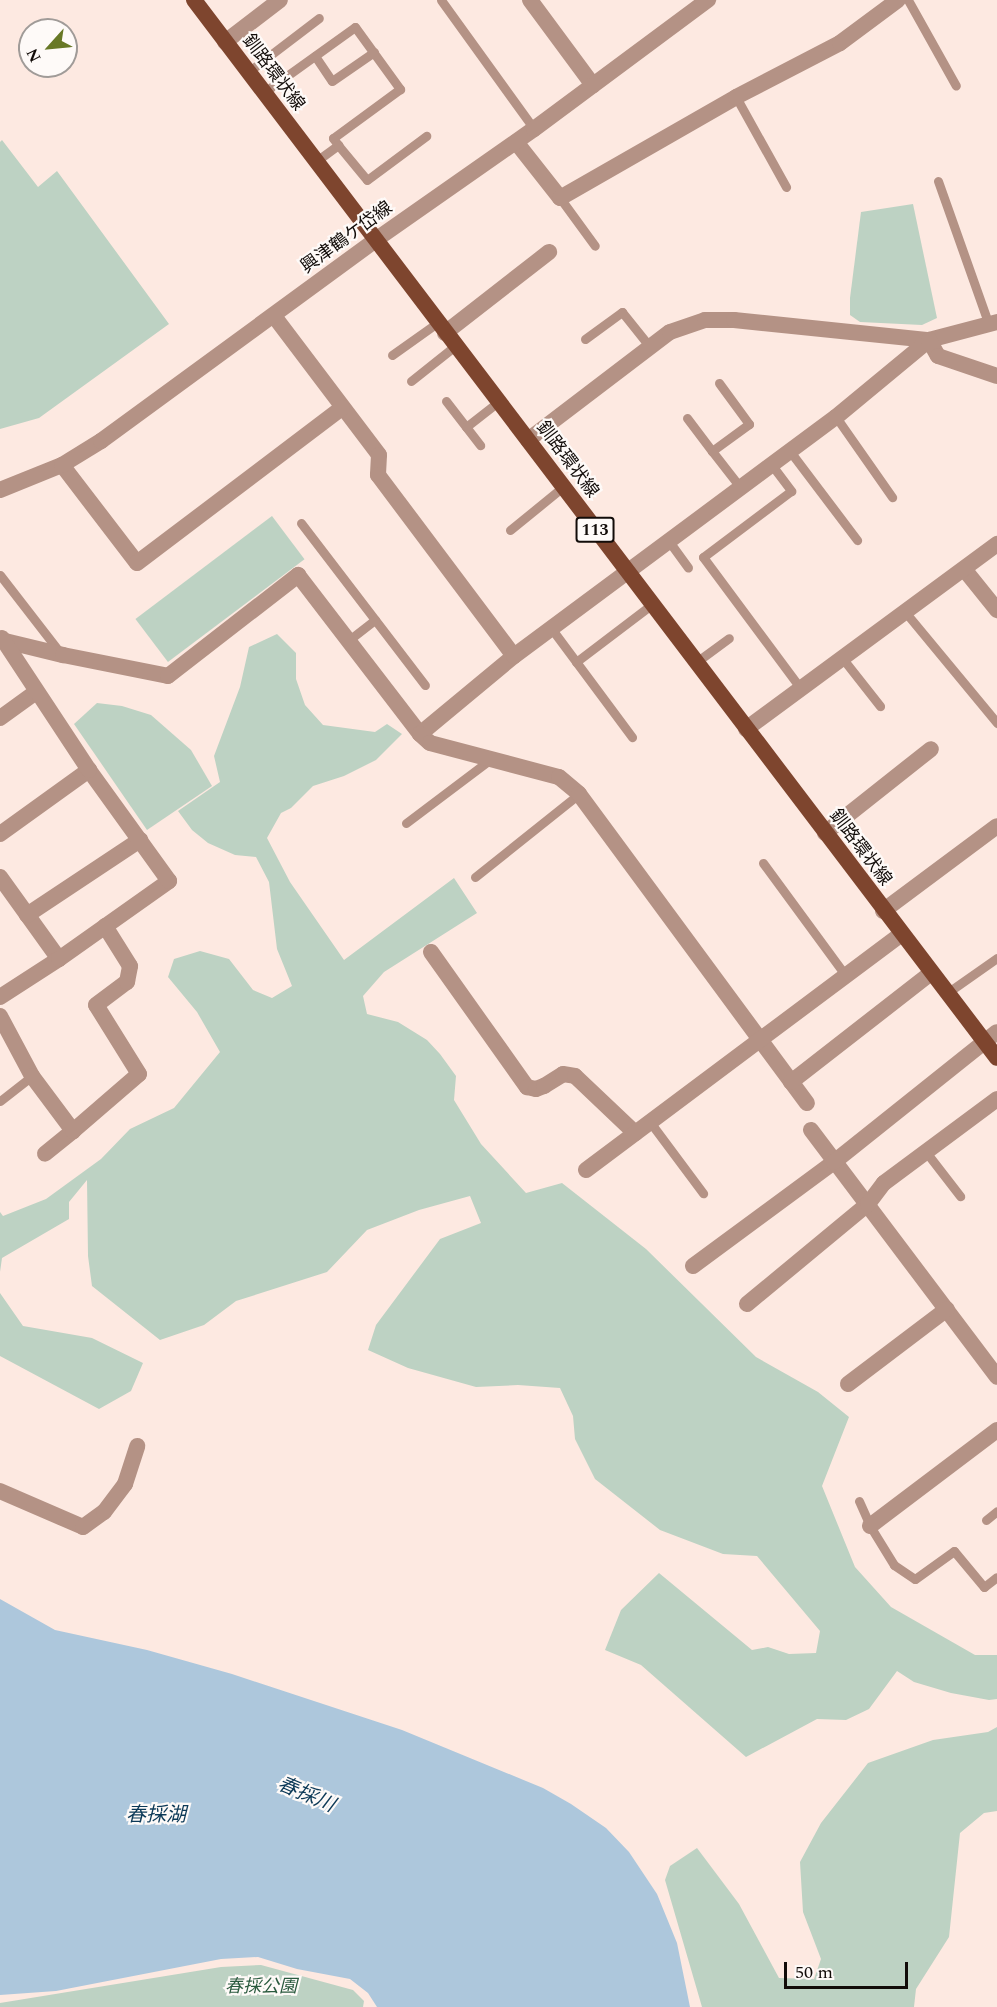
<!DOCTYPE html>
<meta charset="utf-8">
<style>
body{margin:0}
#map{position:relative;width:997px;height:2007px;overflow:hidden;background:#fde9e1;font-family:Spectral,"Noto Sans JP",serif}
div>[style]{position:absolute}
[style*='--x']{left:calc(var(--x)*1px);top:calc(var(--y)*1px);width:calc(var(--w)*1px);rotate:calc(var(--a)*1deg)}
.green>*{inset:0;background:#bdd2c3;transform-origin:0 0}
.water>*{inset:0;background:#adc7dc}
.service>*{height:9px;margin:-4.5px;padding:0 4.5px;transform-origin:4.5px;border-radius:4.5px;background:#b49285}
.minor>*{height:16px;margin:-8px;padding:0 8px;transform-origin:8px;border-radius:8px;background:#b49285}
.primary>*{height:16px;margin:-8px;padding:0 8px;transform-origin:8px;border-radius:8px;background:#7e452e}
span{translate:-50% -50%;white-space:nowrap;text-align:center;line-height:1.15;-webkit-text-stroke:4.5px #fefaf8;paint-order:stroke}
.shield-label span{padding:2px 4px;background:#fefaf8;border:2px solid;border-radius:4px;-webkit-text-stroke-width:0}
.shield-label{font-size:16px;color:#120c09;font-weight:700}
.street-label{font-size:18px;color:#120c09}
.park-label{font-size:18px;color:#2a5a3e;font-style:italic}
.water-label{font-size:20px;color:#0c3957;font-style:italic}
.north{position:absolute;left:18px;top:18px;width:60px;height:60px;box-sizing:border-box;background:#fefaf8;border:2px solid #a09b98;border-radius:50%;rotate:243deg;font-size:16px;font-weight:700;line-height:24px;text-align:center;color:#120c09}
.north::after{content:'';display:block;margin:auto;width:21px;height:27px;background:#687826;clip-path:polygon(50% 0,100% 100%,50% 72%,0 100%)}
.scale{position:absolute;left:784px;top:1962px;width:124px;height:27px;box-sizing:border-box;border:3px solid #120c09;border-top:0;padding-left:8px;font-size:18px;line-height:21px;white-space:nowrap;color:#120c09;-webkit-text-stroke:4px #fefaf8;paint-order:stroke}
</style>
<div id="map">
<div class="green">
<div style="clip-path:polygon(2px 140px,38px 187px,57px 171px,169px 324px,39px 418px,0 429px,0 142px)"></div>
<div style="clip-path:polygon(913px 204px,937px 318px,922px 325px,860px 322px,850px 315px,850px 298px,861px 212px)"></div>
<div style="left:272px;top:516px;width:54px;height:171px;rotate:53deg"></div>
<div style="clip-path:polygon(277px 634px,296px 653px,296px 679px,305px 705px,323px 725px,375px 732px,387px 724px,402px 734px,376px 760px,344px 776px,313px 786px,291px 808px,281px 813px,267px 838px,290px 882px,344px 960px,454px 878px,477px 913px,384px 972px,363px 996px,367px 1014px,398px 1022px,427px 1040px,440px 1054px,456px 1076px,454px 1100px,481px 1144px,526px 1193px,562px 1183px,646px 1249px,756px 1357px,818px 1392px,849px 1417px,822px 1486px,855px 1567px,891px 1607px,975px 1655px,997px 1655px,997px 1699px,989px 1700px,951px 1693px,914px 1682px,897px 1671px,869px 1709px,846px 1720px,817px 1719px,746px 1757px,641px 1665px,605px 1650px,621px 1610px,659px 1573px,752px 1650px,768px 1647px,789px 1654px,816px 1653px,820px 1631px,757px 1556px,723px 1554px,660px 1530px,595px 1479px,575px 1439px,573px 1416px,560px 1388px,518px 1385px,476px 1387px,408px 1368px,368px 1350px,376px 1325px,440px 1239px,481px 1223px,470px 1196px,419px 1210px,367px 1230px,327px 1272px,236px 1301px,204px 1325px,160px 1340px,92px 1286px,88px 1256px,87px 1180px,69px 1202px,69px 1219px,2px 1258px,0 1272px,0 1212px,3px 1216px,46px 1199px,101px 1159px,130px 1129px,174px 1108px,220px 1052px,197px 1012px,168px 977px,174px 959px,200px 951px,229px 959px,253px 990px,272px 998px,292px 986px,277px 949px,269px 882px,256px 857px,235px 855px,208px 843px,192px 830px,178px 811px,220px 782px,214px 756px,240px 687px,249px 647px)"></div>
<div style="clip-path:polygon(97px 703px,122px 706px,151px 715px,191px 750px,212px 786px,147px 830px,74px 724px)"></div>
<div style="clip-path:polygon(0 1293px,23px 1326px,92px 1338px,143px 1363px,131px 1391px,99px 1409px,0 1356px)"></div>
<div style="clip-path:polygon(997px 1727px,997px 1811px,984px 1813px,960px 1833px,949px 1937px,916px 1989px,914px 2007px,702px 2007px,665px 1880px,670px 1866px,697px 1848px,739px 1904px,779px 1978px,814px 1979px,821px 1959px,803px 1912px,800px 1862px,821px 1823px,868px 1763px,933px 1740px,988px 1732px)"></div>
<div style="clip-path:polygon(261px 1965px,353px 1990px,364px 2001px,363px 2007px,0 2007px,0 2003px,221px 1967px)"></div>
</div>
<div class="water">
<div style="clip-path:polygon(0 1599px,55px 1630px,147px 1650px,232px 1674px,402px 1730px,543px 1788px,571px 1804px,606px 1828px,629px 1852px,657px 1894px,677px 1943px,690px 2007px,377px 2007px,368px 1993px,350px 1979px,297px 1969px,258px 1957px,221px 1959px,56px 1991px,0 1995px)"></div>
</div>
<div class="service">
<div style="--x:441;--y:0;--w:159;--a:54.2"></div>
<div style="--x:908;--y:0;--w:98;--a:60.8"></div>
<div style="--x:315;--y:56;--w:30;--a:56"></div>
<div style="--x:332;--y:81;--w:51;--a:-34.6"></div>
<div style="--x:248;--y:72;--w:89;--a:-37.3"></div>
<div style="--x:263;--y:93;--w:113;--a:-35.7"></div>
<div style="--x:355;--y:27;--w:77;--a:54"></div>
<div style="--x:400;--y:89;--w:83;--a:143.8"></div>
<div style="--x:333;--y:138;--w:9;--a:54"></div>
<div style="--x:736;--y:97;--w:103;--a:60.9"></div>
<div style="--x:315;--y:162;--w:29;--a:-36"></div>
<div style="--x:338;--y:145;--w:45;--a:50.4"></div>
<div style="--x:367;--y:180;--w:74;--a:-36.7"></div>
<div style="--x:938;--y:181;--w:153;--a:70.5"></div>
<div style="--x:560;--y:198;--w:59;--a:53.9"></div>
<div style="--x:585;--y:339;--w:46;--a:-36.1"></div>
<div style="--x:622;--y:312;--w:45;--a:51.3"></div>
<div style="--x:392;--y:355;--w:55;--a:-35.4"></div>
<div style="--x:411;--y:381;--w:56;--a:-38.5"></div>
<div style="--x:719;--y:383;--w:51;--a:53.8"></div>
<div style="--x:749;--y:424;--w:46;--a:143.9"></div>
<div style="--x:712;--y:451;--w:46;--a:52.1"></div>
<div style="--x:446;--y:401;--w:56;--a:52.3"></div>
<div style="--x:836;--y:417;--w:98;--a:55"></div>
<div style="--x:687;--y:418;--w:41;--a:52.9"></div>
<div style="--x:466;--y:427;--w:41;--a:-38"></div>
<div style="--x:789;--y:450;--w:113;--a:52.9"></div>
<div style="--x:771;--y:464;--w:34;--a:53"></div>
<div style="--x:791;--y:491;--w:110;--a:143.1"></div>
<div style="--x:703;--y:557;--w:164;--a:53.4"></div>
<div style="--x:301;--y:523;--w:204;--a:52.6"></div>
<div style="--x:510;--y:530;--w:68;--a:-39.1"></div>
<div style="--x:668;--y:540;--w:34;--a:54"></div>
<div style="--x:0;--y:575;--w:100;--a:52.3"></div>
<div style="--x:906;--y:613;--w:143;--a:50.4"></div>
<div style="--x:551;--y:628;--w:136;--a:53.4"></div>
<div style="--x:349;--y:640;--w:33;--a:-38"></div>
<div style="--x:843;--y:659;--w:60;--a:51.8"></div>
<div style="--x:576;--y:662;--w:94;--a:-37.2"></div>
<div style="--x:695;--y:663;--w:42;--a:-36.3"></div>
<div style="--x:406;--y:823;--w:106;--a:-37"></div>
<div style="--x:763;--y:863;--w:140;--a:53.7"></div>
<div style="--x:475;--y:877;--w:133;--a:-38.6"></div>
<div style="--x:947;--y:993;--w:61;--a:-35"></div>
<div style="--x:0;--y:1101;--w:41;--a:-38"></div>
<div style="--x:650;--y:1122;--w:89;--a:53.3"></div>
<div style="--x:926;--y:1152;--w:56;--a:52.3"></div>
<div style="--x:859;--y:1501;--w:27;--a:66"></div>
<div style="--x:870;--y:1526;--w:46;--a:58.4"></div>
<div style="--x:894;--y:1565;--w:25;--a:34"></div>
<div style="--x:915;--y:1579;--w:48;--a:-35.7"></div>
<div style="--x:954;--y:1551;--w:47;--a:50.2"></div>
<div style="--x:984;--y:1587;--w:16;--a:-38"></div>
<div style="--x:986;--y:1520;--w:14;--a:-39"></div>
</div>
<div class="minor">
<div style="--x:530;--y:0;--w:106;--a:53.5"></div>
<div style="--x:225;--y:42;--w:69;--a:-37.4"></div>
<div style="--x:516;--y:142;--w:71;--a:51.8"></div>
<div style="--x:560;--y:198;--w:203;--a:-29.8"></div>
<div style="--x:736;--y:97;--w:117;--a:-27.4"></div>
<div style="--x:840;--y:43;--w:72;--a:-36.6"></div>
<div style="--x:274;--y:316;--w:174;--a:52.9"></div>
<div style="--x:379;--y:455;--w:20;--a:93"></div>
<div style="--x:378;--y:475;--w:226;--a:53.1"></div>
<div style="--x:445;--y:333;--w:132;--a:-37.9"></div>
<div style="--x:528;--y:440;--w:178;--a:-37.3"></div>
<div style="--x:670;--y:332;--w:37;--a:-19"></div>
<div style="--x:705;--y:320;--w:29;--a:0"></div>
<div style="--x:734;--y:320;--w:196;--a:5.9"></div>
<div style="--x:929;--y:340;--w:70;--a:-14.8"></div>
<div style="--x:62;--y:465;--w:123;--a:52.6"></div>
<div style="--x:137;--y:563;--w:257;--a:-37.1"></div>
<div style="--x:0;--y:490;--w:67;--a:-22"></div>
<div style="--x:62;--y:465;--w:46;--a:-31.6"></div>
<div style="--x:101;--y:441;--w:338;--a:-36.2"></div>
<div style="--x:374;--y:241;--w:195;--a:-35"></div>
<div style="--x:534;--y:129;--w:217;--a:-36.6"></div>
<div style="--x:964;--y:569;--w:53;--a:51.2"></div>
<div style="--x:5;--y:641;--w:60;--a:13.6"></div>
<div style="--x:63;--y:655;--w:107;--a:11.3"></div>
<div style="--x:168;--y:676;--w:165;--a:-37.8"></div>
<div style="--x:298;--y:575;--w:200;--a:52.5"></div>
<div style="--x:420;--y:734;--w:122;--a:-39.7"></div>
<div style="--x:514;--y:656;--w:401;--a:-36.6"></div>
<div style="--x:836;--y:417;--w:121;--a:-39.6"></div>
<div style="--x:929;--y:340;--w:18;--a:61"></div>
<div style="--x:938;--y:356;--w:62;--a:18.7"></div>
<div style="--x:0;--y:718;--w:44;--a:-35.8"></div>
<div style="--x:746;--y:729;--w:312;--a:-36.4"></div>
<div style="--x:420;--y:734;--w:13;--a:42"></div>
<div style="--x:430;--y:743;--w:133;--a:14.8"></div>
<div style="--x:559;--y:777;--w:26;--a:40"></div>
<div style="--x:579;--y:794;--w:384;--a:53.6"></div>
<div style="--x:825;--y:833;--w:135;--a:-38.4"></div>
<div style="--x:0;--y:834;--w:110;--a:-35.7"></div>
<div style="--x:0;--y:877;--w:101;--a:54.3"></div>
<div style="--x:883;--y:911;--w:142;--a:-36.7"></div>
<div style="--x:27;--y:915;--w:136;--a:-33.6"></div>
<div style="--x:431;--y:952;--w:166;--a:54.6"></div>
<div style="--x:527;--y:1087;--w:9;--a:13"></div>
<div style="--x:536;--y:1089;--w:9;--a:-21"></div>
<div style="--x:544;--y:1086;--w:22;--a:-32"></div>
<div style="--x:563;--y:1074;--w:12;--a:9"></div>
<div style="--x:575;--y:1076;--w:83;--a:43.5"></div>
<div style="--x:0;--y:997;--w:70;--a:-32.8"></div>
<div style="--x:59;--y:959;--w:135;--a:-35.3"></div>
<div style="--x:169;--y:881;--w:137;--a:-125.8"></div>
<div style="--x:89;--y:770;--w:158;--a:-123.4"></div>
<div style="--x:0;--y:1016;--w:68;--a:61.9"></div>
<div style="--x:32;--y:1076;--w:69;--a:53.3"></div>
<div style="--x:73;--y:1131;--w:36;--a:141"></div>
<div style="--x:791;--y:1082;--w:177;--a:-37.9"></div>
<div style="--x:811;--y:1130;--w:309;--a:53"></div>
<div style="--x:73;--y:1131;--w:87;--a:-40.8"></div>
<div style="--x:139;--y:1074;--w:81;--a:-121.9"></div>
<div style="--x:96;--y:1005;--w:39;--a:-37"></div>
<div style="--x:127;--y:982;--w:16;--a:-79"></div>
<div style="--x:130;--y:966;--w:47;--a:-122"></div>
<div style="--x:586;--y:1170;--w:394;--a:-36.8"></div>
<div style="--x:693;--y:1266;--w:175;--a:-36.4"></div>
<div style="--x:834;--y:1162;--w:208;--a:-38.6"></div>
<div style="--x:747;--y:1304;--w:157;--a:-39.6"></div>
<div style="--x:868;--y:1204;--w:26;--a:-53"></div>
<div style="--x:884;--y:1183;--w:141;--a:-36.6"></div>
<div style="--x:848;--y:1384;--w:124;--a:-37.1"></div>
<div style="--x:0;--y:1491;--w:90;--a:23.4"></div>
<div style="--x:83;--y:1527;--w:26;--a:-36"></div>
<div style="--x:104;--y:1512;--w:35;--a:-53"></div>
<div style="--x:125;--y:1484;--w:40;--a:-72"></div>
<div style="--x:870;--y:1526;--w:159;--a:-37.1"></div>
</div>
<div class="primary">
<div style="--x:194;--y:0;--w:1328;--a:52.8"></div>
</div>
<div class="shield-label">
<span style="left:595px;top:530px">113</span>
</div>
<div class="street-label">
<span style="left:273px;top:73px;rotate:53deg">釧路環状線</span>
<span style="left:347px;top:238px;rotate:-36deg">興津鶴ケ岱線</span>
<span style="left:567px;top:460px;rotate:53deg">釧路環状線</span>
<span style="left:860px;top:848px;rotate:53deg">釧路環状線</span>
</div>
<div class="park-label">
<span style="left:261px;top:1987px">春採公園</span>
</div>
<div class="water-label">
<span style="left:306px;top:1795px;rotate:23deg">春採川</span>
<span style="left:156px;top:1815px">春採湖</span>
</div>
<div class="north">N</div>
<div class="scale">50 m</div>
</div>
